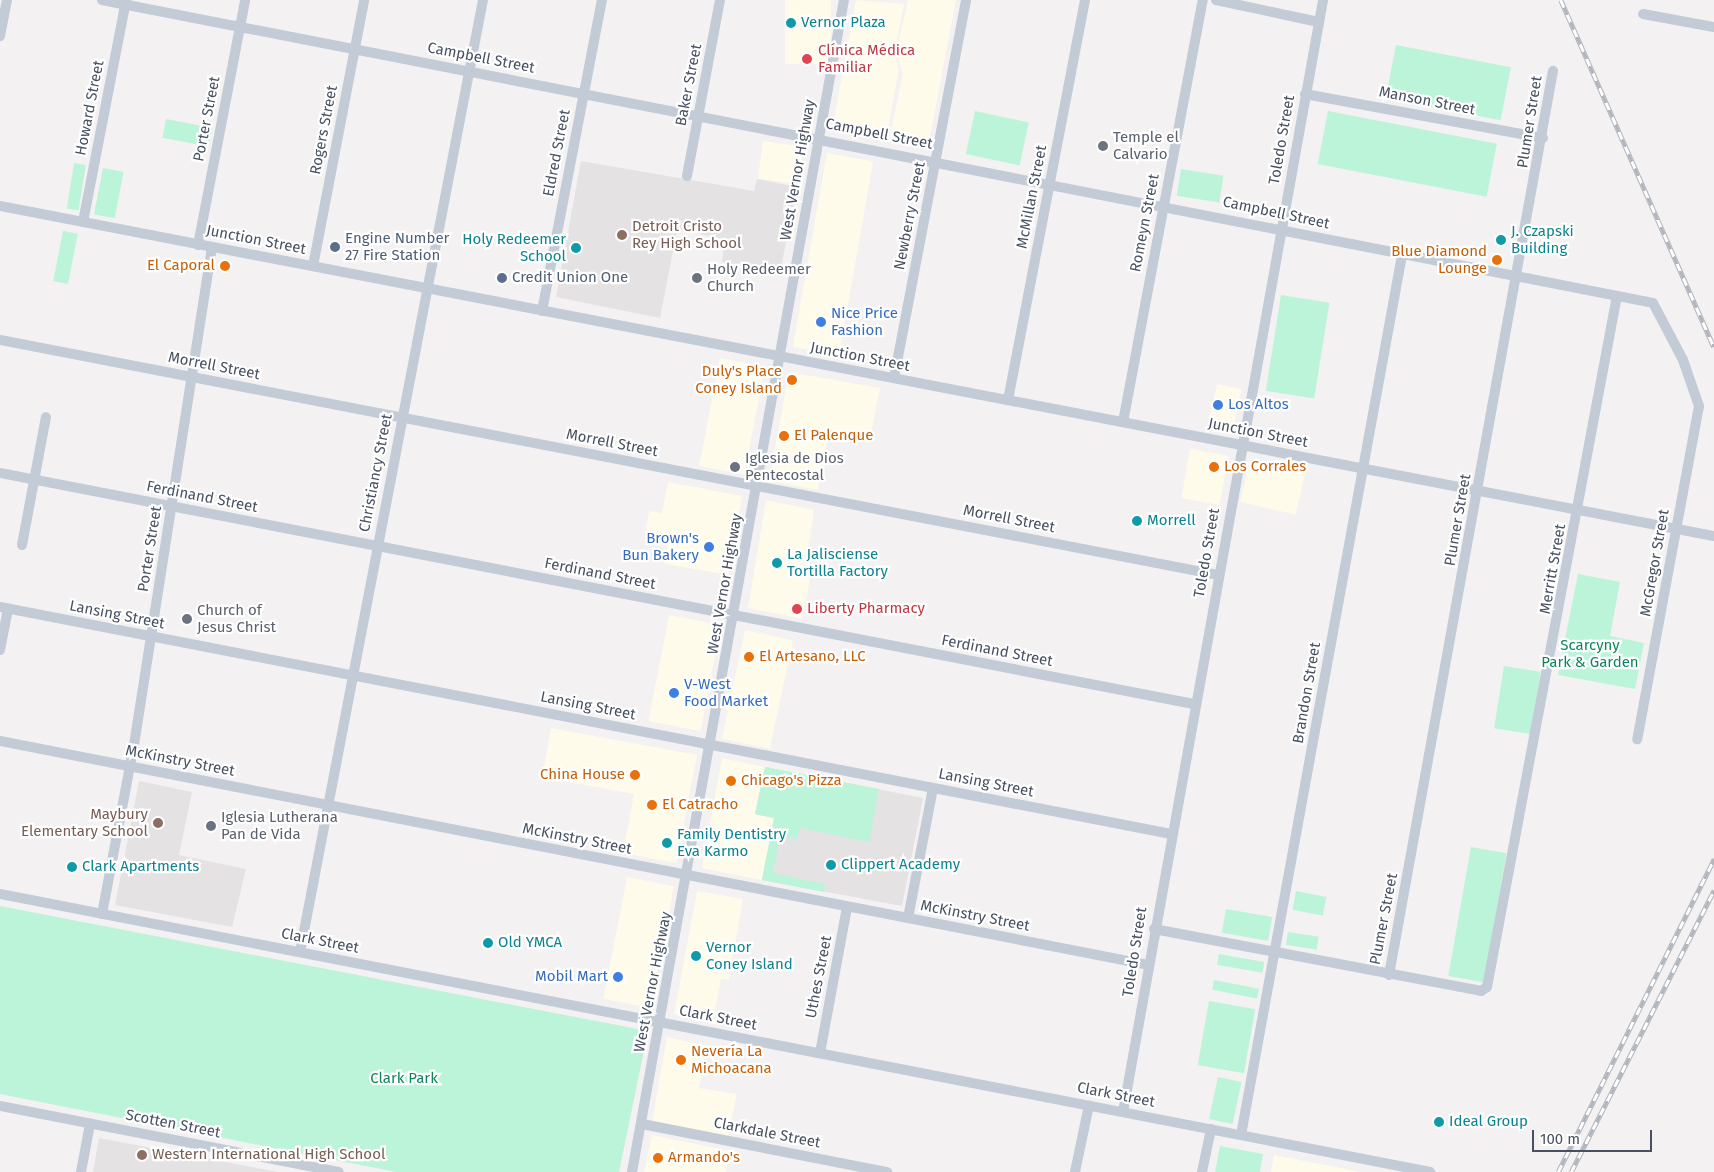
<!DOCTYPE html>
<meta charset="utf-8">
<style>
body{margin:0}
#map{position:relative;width:1714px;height:1172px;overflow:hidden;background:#f3f1f1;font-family:"Fira Sans",sans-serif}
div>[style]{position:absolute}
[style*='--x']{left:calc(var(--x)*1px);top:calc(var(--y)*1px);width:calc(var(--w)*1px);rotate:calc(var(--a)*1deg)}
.commercial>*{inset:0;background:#fefbea;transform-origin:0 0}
.education>*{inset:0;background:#e5e2e3}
.green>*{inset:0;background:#bcf4d9;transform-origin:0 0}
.minor>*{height:10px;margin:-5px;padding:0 5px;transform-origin:5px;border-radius:5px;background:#c3cbd7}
.rail>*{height:4.5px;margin-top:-2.25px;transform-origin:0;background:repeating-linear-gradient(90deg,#fff 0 8px,#b2b5bc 0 16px);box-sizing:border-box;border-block:1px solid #b2b5bc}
.dots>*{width:14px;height:14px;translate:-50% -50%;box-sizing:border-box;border:2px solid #fff;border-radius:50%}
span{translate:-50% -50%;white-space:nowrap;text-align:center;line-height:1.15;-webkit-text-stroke:4.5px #fff;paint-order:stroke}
.culture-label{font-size:15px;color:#0d838f}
.left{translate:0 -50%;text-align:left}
.right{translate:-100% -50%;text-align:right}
.health-label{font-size:15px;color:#be3a42}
.street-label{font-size:15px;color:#475161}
.worship-label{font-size:15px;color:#5b616d}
.education-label{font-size:15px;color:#785e54}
.service-label{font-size:15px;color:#4e5e75}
.food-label{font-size:15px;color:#c56008}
.shop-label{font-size:15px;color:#366cbe}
.park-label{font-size:15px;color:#0e865a}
.scale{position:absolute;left:1532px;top:1130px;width:120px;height:22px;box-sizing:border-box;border:2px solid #475161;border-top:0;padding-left:6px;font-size:15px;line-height:18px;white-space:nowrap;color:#475161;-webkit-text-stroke:4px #fff;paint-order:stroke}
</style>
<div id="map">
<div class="commercial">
<div style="left:785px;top:0;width:46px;height:64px"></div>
<div style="clip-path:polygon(856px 0,904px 4px,894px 55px,899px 70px,886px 139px,832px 130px)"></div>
<div style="clip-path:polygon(908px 0,956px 0,928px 148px,889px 141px,903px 73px,896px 53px)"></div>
<div style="left:763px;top:141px;width:41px;height:38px;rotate:8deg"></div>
<div style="left:827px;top:153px;width:47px;height:197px;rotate:10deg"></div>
<div style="left:720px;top:358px;width:46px;height:110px;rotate:11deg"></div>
<div style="clip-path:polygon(789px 372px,880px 388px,870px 438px,829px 431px,818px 490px,769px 481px)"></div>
<div style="left:1217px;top:384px;width:25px;height:46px;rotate:12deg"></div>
<div style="left:1190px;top:449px;width:39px;height:50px;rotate:10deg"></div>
<div style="left:1250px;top:459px;width:57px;height:44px;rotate:13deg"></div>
<div style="clip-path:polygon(668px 482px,742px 496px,728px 575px,665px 564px,669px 538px,645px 534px,649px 511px,662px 513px)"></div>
<div style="clip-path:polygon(766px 500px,814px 510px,806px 562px,813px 564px,802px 619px,748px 608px)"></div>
<div style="left:669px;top:615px;width:53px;height:108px;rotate:11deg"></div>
<div style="left:745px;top:630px;width:49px;height:111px;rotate:12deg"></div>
<div style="clip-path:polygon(551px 728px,697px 755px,676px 863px,623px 853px,634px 794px,542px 777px)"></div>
<div style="clip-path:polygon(722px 758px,765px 767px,755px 814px,774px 818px,762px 880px,702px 868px)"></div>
<div style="left:627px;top:877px;width:48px;height:124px;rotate:11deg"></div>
<div style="clip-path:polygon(697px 891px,743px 899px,729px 980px,721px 979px,713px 1021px,674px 1014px)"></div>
<div style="clip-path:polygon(667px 1037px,707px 1046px,699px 1088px,737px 1094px,728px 1136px,652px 1122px)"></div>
<div style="clip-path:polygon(652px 1135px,730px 1151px,726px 1172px,644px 1172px)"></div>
<div style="clip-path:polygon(1274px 1155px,1345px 1169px,1360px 1172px,1271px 1172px)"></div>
</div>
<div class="education">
<div style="clip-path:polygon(581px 161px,754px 191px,757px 179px,797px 187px,780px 273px,722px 262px,725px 239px,677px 230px,660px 318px,556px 297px)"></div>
<div style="clip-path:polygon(765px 767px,923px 798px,902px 906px,762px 880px,774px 818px,755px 814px)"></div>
<div style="clip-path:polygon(139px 781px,192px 792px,179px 855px,246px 869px,232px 927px,115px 905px)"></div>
<div style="clip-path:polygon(99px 1138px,278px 1172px,93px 1172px)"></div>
</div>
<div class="green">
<div style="left:1396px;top:45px;width:117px;height:54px;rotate:11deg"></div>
<div style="left:975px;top:111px;width:55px;height:44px;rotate:12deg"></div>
<div style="left:1328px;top:111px;width:172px;height:54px;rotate:11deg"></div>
<div style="left:166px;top:119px;width:47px;height:19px;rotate:11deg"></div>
<div style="left:74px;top:163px;width:12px;height:46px;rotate:9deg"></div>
<div style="left:103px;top:168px;width:21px;height:47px;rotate:11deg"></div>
<div style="left:1181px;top:169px;width:43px;height:27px;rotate:9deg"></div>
<div style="left:63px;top:231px;width:15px;height:51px;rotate:11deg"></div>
<div style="left:1281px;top:295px;width:49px;height:97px;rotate:9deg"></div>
<div style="clip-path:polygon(1578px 574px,1620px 582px,1610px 636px,1644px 643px,1635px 689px,1558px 675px)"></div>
<div style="left:1504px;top:666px;width:37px;height:63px;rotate:9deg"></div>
<div style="clip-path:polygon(765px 767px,879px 789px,869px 842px,800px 828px,797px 839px,780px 836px,773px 873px,825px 884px,824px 892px,762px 880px,774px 818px,755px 814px)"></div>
<div style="left:1471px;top:847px;width:36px;height:131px;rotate:10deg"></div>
<div style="left:1296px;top:891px;width:31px;height:19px;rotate:11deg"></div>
<div style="clip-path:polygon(0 906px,648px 1031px,619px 1172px,396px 1172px,0 1094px)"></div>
<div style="left:1226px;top:909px;width:47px;height:24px;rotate:10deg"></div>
<div style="left:1288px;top:932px;width:31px;height:13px;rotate:9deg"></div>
<div style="left:1219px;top:954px;width:46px;height:11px;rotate:10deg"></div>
<div style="left:1214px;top:980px;width:46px;height:10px;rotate:11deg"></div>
<div style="left:1209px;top:1001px;width:47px;height:65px;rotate:10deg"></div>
<div style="left:1218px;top:1077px;width:24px;height:43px;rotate:12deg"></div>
<div style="clip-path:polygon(1220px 1146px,1263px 1154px,1260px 1172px,1215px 1172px)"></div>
</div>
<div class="minor">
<div style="--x:102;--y:0;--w:1580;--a:11.05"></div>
<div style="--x:1653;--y:303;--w:64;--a:62.2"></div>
<div style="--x:1683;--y:360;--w:49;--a:70.8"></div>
<div style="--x:1699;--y:406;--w:339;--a:100.5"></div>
<div style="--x:1216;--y:0;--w:105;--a:12.1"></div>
<div style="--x:1643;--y:14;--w:72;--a:10.4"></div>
<div style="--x:0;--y:36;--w:37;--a:-79"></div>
<div style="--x:1305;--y:94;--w:242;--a:10.5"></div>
<div style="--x:687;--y:176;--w:179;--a:-79.4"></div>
<div style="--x:0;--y:206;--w:1745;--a:10.9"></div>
<div style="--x:83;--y:222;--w:226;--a:-79"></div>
<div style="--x:198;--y:245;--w:249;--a:-79.1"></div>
<div style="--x:313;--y:266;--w:271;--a:-79.1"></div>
<div style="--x:542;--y:311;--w:317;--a:-79.1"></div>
<div style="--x:0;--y:340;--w:1240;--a:10.92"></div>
<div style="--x:894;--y:378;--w:385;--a:-79.2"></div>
<div style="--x:1008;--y:400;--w:407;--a:-79.1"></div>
<div style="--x:1123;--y:422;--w:430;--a:-79.3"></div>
<div style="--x:0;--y:473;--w:1216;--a:10.95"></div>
<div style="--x:22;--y:545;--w:130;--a:-79.4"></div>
<div style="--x:0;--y:607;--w:1193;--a:10.97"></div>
<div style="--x:0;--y:650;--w:42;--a:-79"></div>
<div style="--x:0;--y:741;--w:1171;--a:11.03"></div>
<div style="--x:0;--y:894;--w:1457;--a:11"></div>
<div style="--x:102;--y:914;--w:172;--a:-79.3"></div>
<div style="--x:134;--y:745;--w:504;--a:-81.1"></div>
<div style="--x:908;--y:918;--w:132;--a:-79.1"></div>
<div style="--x:1154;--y:929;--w:333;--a:10.7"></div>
<div style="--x:1481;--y:991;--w:7;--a:-34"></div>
<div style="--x:1487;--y:987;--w:703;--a:-79.35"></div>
<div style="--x:300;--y:952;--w:969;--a:-79.12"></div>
<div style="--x:1389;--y:975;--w:919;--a:-79.72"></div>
<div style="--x:820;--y:1053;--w:148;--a:-79.5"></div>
<div style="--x:0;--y:1106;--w:345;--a:11"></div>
<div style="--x:1123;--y:1112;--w:1130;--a:-79.8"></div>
<div style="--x:642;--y:1124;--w:250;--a:11.1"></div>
<div style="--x:1241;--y:1135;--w:895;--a:-79.63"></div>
<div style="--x:81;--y:1172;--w:49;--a:-79.4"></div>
<div style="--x:632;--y:1172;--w:1191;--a:-79.75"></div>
<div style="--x:1075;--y:1172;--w:68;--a:-78.2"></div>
<div style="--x:1202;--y:1172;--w:44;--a:-78.2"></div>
</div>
<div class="rail">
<div style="--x:1561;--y:0;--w:379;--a:66.2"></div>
<div style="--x:1558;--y:1172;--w:350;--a:-63.5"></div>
<div style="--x:1571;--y:1172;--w:316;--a:-63.1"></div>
</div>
<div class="dots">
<div style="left:791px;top:23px;background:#0f9aa8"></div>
<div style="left:807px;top:59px;background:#e0444e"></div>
<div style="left:1103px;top:146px;background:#6b7280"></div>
<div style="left:622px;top:235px;background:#8d6e63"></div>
<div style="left:1501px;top:240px;background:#0f9aa8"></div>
<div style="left:335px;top:247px;background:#5c6f8a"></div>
<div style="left:576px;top:248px;background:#0f9aa8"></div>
<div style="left:1497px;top:260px;background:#e8710a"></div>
<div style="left:225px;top:266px;background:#e8710a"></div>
<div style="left:502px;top:278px;background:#5c6f8a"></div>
<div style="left:697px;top:278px;background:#6b7280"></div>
<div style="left:821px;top:322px;background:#3f7fe0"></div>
<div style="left:792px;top:380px;background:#e8710a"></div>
<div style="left:1218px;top:405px;background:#3f7fe0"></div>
<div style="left:784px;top:436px;background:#e8710a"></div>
<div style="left:735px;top:467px;background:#6b7280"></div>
<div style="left:1214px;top:467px;background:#e8710a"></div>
<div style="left:1137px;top:521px;background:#0f9aa8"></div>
<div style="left:709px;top:547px;background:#3f7fe0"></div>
<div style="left:777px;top:563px;background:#0f9aa8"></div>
<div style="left:797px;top:609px;background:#e0444e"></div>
<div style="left:187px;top:619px;background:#6b7280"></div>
<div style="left:749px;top:657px;background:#e8710a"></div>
<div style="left:674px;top:693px;background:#3f7fe0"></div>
<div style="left:635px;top:775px;background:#e8710a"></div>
<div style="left:731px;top:781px;background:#e8710a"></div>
<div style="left:652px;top:805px;background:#e8710a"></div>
<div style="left:158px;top:823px;background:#8d6e63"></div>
<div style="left:211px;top:826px;background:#6b7280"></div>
<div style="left:667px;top:843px;background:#0f9aa8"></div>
<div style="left:831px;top:865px;background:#0f9aa8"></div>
<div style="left:72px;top:867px;background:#0f9aa8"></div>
<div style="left:488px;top:943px;background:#0f9aa8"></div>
<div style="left:696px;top:956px;background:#0f9aa8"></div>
<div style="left:618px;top:977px;background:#3f7fe0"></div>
<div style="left:681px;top:1060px;background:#e8710a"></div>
<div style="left:1439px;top:1122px;background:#0f9aa8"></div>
<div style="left:142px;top:1155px;background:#8d6e63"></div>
<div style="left:658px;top:1158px;background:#e8710a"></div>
</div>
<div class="culture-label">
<span class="left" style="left:801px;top:23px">Vernor Plaza</span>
<span class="left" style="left:1511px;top:240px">J. Czapski<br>Building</span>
<span class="right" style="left:566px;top:248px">Holy Redeemer<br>School</span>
<span class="left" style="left:1147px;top:521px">Morrell</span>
<span class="left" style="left:787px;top:563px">La Jalisciense<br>Tortilla Factory</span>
<span class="left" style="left:677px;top:843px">Family Dentistry<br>Eva Karmo</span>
<span class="left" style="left:841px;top:865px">Clippert Academy</span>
<span class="left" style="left:82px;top:867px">Clark Apartments</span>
<span class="left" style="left:498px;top:943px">Old YMCA</span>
<span class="left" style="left:706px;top:956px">Vernor<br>Coney Island</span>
<span class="left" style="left:1449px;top:1122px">Ideal Group</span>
</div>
<div class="health-label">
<span class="left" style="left:818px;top:59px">Clínica Médica<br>Familiar</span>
<span class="left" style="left:807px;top:609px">Liberty Pharmacy</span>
</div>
<div class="street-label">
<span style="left:481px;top:58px;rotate:11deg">Campbell Street</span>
<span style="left:689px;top:85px;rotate:-79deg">Baker Street</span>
<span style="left:1427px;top:101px;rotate:11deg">Manson Street</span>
<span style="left:90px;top:108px;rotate:-79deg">Howard Street</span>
<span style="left:207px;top:119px;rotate:-79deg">Porter Street</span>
<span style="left:1530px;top:122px;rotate:-81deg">Plumer Street</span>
<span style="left:324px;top:130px;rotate:-79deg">Rogers Street</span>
<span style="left:879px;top:134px;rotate:11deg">Campbell Street</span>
<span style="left:1282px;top:140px;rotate:-80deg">Toledo Street</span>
<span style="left:557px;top:153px;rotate:-79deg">Eldred Street</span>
<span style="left:798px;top:170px;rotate:-80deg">West Vernor Highway</span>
<span style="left:1032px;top:197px;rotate:-79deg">McMillan Street</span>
<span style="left:1276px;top:213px;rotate:12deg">Campbell Street</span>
<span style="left:910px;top:216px;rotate:-79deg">Newberry Street</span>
<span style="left:1145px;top:223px;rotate:-79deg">Romeyn Street</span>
<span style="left:256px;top:240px;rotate:11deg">Junction Street</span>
<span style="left:860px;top:357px;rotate:11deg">Junction Street</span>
<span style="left:214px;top:366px;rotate:11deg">Morrell Street</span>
<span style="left:1258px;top:433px;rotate:11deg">Junction Street</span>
<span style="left:612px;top:443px;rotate:11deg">Morrell Street</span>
<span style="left:376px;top:473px;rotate:-79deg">Christiancy Street</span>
<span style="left:202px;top:497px;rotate:11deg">Ferdinand Street</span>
<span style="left:1009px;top:519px;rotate:11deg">Morrell Street</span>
<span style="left:1458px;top:520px;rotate:-80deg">Plumer Street</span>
<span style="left:150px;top:549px;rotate:-81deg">Porter Street</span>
<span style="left:1207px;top:553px;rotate:-80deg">Toledo Street</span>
<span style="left:1655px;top:563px;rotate:-80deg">McGregor Street</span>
<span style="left:1553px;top:569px;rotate:-80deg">Merritt Street</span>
<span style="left:600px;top:574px;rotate:11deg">Ferdinand Street</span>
<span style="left:725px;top:584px;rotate:-80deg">West Vernor Highway</span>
<span style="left:117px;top:615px;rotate:11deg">Lansing Street</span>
<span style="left:997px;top:651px;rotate:11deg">Ferdinand Street</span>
<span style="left:1307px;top:693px;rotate:-80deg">Brandon Street</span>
<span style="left:588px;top:706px;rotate:11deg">Lansing Street</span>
<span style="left:180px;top:761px;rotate:11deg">McKinstry Street</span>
<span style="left:986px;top:783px;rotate:11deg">Lansing Street</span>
<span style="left:577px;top:839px;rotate:11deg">McKinstry Street</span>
<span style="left:975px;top:916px;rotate:11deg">McKinstry Street</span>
<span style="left:1384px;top:919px;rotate:-79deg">Plumer Street</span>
<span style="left:320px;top:941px;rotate:11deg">Clark Street</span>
<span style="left:1135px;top:952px;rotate:-81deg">Toledo Street</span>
<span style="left:819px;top:977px;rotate:-79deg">Uthes Street</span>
<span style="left:653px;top:982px;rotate:-79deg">West Vernor Highway</span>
<span style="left:718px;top:1018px;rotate:11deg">Clark Street</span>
<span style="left:1116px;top:1095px;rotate:11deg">Clark Street</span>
<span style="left:173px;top:1124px;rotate:11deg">Scotten Street</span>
<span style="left:767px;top:1133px;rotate:11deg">Clarkdale Street</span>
</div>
<div class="worship-label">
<span class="left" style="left:1113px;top:146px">Temple el<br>Calvario</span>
<span class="left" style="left:707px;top:278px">Holy Redeemer<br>Church</span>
<span class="left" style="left:745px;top:467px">Iglesia de Dios<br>Pentecostal</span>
<span class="left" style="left:197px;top:619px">Church of<br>Jesus Christ</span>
<span class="left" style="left:221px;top:826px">Iglesia Lutherana<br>Pan de Vida</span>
</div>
<div class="education-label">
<span class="left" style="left:632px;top:235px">Detroit Cristo<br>Rey High School</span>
<span class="right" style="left:148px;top:823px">Maybury<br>Elementary School</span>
<span class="left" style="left:152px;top:1155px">Western International High School</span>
</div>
<div class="service-label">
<span class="left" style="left:345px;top:247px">Engine Number<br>27 Fire Station</span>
<span class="left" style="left:512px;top:278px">Credit Union One</span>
</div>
<div class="food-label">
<span class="right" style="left:1487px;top:260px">Blue Diamond<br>Lounge</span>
<span class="right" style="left:215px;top:266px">El Caporal</span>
<span class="right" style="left:782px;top:380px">Duly's Place<br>Coney Island</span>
<span class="left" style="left:794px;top:436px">El Palenque</span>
<span class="left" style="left:1224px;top:467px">Los Corrales</span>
<span class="left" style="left:759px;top:657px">El Artesano, LLC</span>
<span class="right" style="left:625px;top:775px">China House</span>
<span class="left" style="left:741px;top:781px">Chicago's Pizza</span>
<span class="left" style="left:662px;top:805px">El Catracho</span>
<span class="left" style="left:691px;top:1060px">Nevería La<br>Michoacana</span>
<span class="left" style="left:668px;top:1158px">Armando's</span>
</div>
<div class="shop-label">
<span class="left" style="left:831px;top:322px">Nice Price<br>Fashion</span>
<span class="left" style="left:1228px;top:405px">Los Altos</span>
<span class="right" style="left:699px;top:547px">Brown's<br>Bun Bakery</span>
<span class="left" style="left:684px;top:693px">V-West<br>Food Market</span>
<span class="right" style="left:608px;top:977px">Mobil Mart</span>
</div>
<div class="park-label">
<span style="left:1590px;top:654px">Scarcyny<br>Park &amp; Garden</span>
<span style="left:404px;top:1079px">Clark Park</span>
</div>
<div class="scale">100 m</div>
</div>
